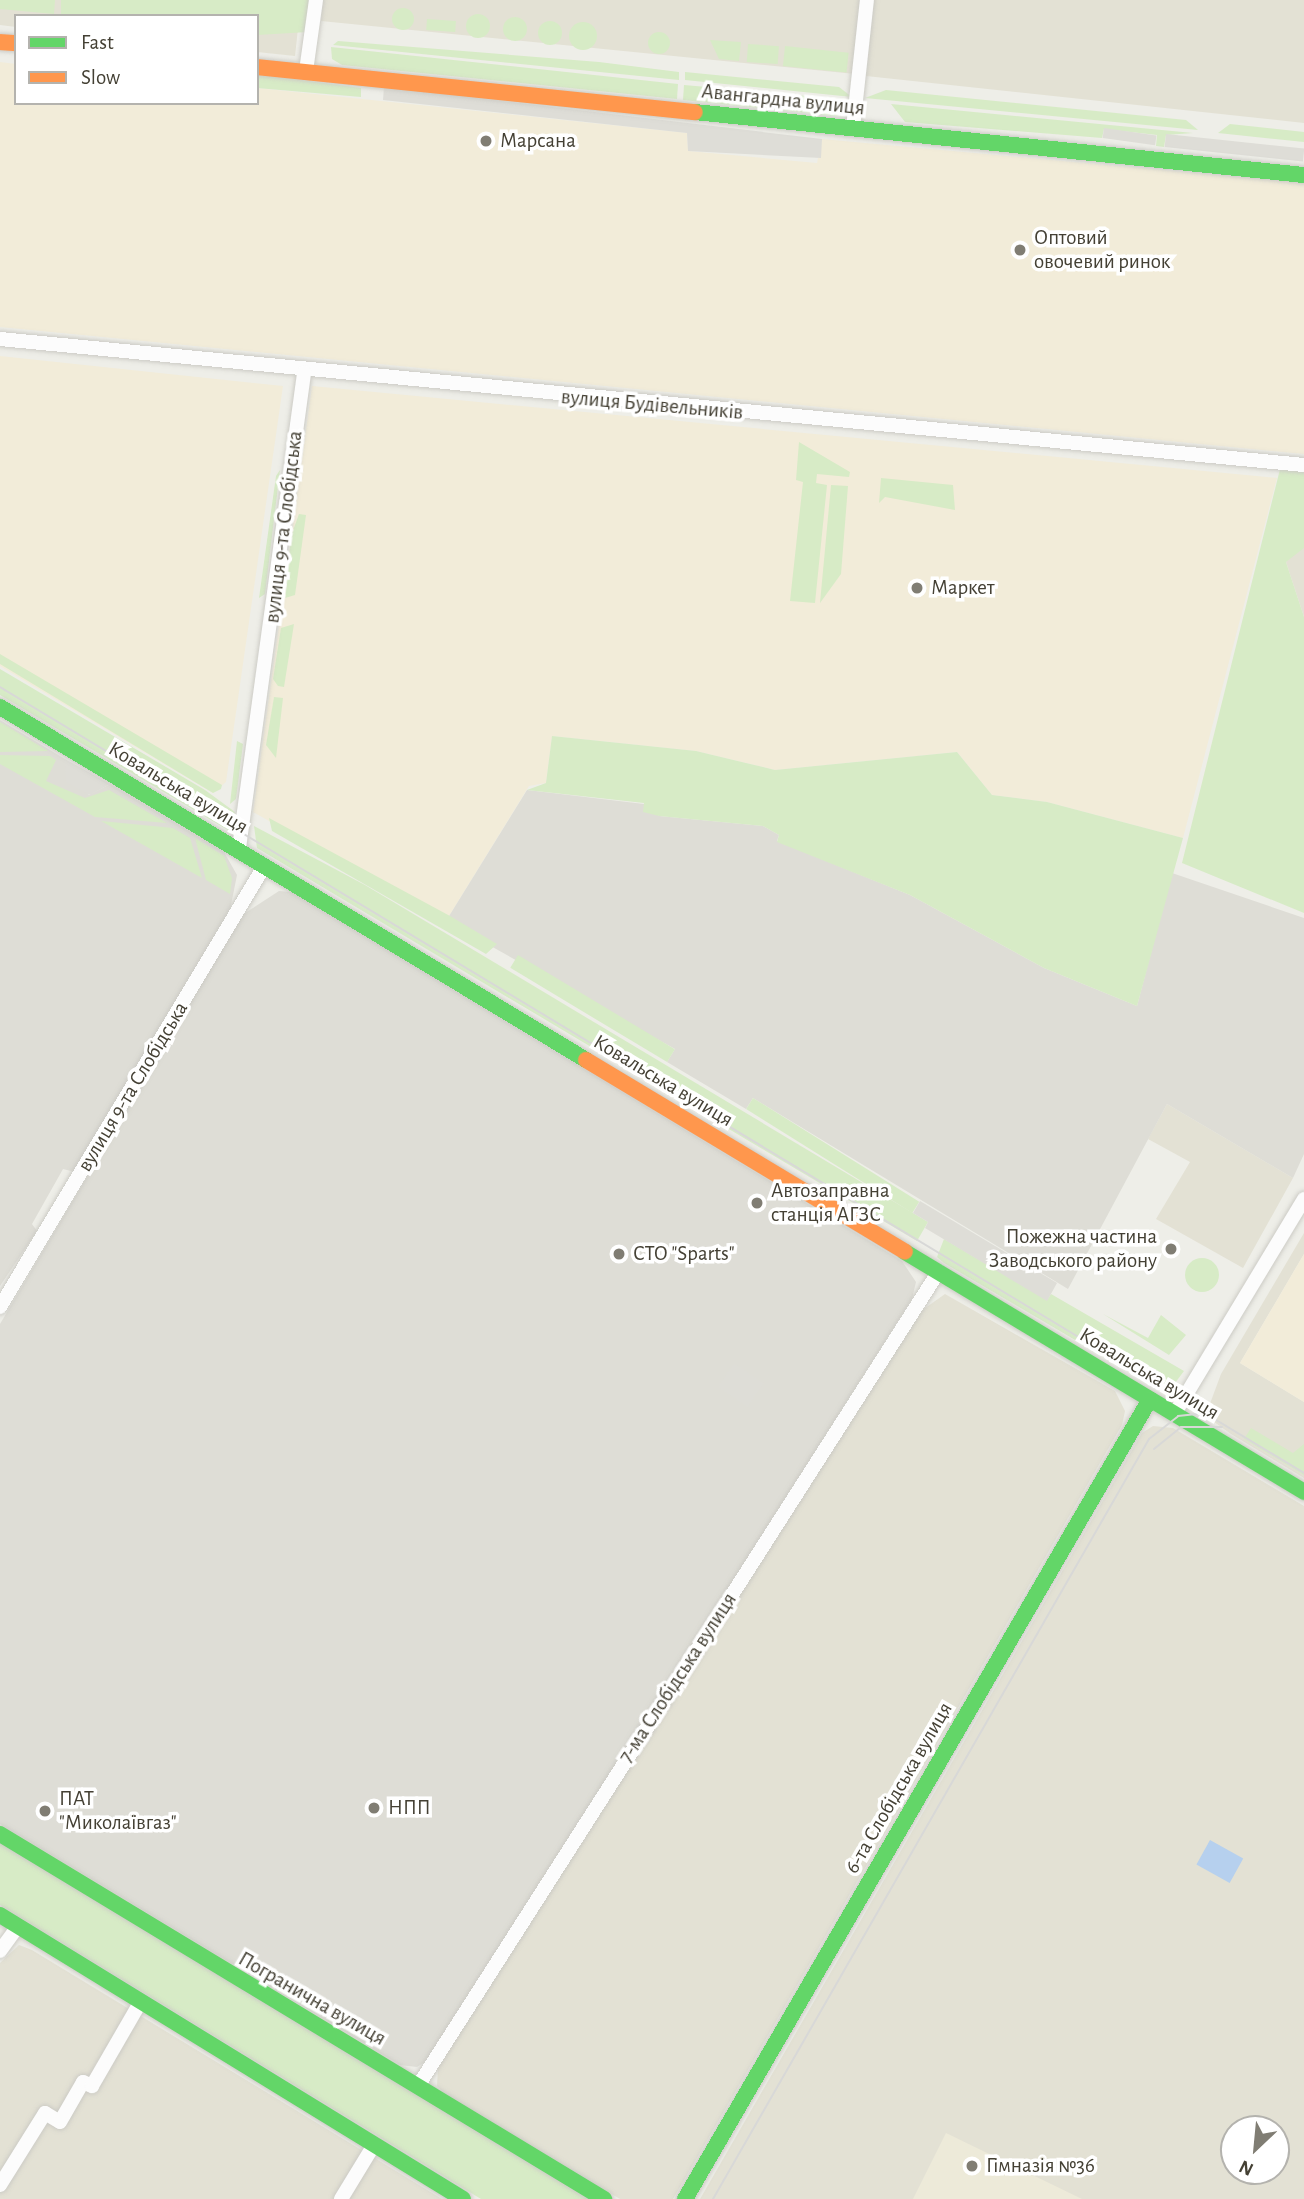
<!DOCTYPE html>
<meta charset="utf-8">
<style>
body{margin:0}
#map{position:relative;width:1304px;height:2199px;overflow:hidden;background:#eeeee8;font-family:"Alegreya Sans",sans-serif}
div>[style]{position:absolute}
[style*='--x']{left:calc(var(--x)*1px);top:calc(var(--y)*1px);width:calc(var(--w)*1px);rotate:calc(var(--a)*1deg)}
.residential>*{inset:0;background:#e3e1d4}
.commercial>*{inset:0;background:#f2ecd9}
.industrial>*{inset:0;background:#deddd6}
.education>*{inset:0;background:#edead9}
.green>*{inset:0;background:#d7ebc6;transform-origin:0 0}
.round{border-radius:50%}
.parking>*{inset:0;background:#deddd7;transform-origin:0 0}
.water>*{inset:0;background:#b6d0ee;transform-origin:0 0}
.roads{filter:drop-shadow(0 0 2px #cccbc5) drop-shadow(0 0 2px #cccbc5)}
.street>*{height:14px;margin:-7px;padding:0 7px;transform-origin:7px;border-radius:7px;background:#fcfcfc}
.fast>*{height:16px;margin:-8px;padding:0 8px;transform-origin:8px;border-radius:8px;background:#63d668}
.slow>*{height:16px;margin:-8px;padding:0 8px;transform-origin:8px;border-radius:8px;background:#ff974d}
.tram>*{height:2px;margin:-1px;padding:0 1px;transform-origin:1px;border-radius:1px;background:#d8d8d7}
.dots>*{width:19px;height:19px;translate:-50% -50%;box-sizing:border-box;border:4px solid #fff;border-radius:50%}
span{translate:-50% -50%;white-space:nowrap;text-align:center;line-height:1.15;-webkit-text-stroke:7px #fff;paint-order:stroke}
.street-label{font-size:21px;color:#444034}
.poi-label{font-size:21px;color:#444034}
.left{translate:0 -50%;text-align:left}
.right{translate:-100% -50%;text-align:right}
.legend{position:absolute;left:14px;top:14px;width:245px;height:91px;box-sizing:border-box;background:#fff;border:2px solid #b4b3ae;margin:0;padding:9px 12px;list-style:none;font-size:21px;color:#444034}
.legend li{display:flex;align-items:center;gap:14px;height:35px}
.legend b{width:35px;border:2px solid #b4b3ae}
.north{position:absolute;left:1220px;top:2115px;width:70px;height:70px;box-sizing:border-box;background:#fff;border:2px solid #b4b3ae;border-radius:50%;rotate:206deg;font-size:19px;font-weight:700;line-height:28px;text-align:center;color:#444034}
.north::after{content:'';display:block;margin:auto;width:24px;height:32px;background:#807d73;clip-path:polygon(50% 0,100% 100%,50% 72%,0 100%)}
</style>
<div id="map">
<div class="residential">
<div style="clip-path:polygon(0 0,301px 0,295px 56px,257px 52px,257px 16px,16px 16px,16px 27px,0 25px)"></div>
<div style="clip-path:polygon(323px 0,862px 0,855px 74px,321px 21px)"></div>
<div style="clip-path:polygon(874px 0,1304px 0,1304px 123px,866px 76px)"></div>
<div style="clip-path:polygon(1304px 529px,1304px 617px,1286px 562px)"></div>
<div style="clip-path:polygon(1167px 1104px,1293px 1178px,1243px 1268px,1156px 1219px,1190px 1162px,1148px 1139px)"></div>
<div style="clip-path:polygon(1304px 1233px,1304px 1254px,1240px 1363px,1304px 1402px,1304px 1478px,1231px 1434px,1210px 1419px,1208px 1409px,1221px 1374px)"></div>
<div style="clip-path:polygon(945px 1294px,1115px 1391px,1125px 1411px,1122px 1425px,673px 2199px,620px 2199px,444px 2093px,437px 2086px,438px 2067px,921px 1311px)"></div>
<div style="clip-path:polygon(evenodd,1153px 1426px,1173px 1428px,1304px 1506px,1304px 2199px,700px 2199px,1142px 1433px,1153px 1426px,1234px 2129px,1276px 2129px,1276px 2171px,1234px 2171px,1234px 2129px)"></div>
<div style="clip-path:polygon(19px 1945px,32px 1950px,442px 2199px,0 2199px,0 1963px)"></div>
</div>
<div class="commercial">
<div style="clip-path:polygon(0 62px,16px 64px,16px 103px,257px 103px,257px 88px,687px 133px,688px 151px,817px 163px,822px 139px,1304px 183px,1304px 454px,0 327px)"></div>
<div style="clip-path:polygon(0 356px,283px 386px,226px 782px,213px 793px,0 666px)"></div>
<div style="clip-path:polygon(312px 386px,1277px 478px,1183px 838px,1047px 802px,992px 795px,957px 752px,775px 770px,696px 751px,552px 736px,546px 783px,529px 786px,446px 921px,253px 812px)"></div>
<div style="clip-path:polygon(1304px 1254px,1304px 1402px,1240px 1363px)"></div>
</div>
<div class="industrial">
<div style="clip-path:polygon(0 720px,65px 759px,89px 795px,110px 784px,224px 852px,237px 875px,229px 915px,75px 1172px,63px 1169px,32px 1224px,37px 1231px,0 1286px)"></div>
<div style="clip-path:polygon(527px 790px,644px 804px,659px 816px,763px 826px,779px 835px,777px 841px,910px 895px,1044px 968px,1137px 1006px,1172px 873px,1304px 918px,1304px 1154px,1293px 1178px,1167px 1104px,1068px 1289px,753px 1098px,746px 1109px,667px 1062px,675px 1049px,446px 921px)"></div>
<div style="clip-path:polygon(279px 891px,292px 892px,902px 1261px,916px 1282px,912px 1299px,428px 2060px,417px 2067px,400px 2065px,0 1824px,0 1324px,242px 915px)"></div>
</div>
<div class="education">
<div style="clip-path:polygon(946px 2133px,1082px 2199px,913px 2199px)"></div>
</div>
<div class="green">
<div style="clip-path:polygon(0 0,55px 0,54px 14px,0 9px)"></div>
<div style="clip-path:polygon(61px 0,310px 0,308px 32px,257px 35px,257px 16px,61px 15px)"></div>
<div class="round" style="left:392px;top:8px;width:22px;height:22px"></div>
<div class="round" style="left:466px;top:14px;width:24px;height:24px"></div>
<div class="round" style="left:503px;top:17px;width:24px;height:24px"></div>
<div style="left:427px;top:19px;width:29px;height:11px;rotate:4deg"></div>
<div class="round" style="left:538px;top:21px;width:24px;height:24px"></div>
<div class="round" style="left:569px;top:22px;width:28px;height:28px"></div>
<div class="round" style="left:648px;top:32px;width:22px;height:22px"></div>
<div style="clip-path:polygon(710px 40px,741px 42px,739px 61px,719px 59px)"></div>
<div style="clip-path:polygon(338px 41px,599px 62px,679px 72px,679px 80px,333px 45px)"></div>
<div style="left:748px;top:44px;width:31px;height:18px;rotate:4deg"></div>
<div style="left:785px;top:46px;width:64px;height:20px;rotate:6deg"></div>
<div style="clip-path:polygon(331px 47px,678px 84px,677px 99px,342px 65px,332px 59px)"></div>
<div style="clip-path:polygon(685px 72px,839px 87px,852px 97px,685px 80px)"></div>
<div style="clip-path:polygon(257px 74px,361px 88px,361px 97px,257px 88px)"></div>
<div style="clip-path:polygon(684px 85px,853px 100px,849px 111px,837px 116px,683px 100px)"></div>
<div style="clip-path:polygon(886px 90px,1186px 120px,1198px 130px,865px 98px)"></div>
<div style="clip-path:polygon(891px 104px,1193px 133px,1166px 135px,1164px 147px,1156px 146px,1157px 135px,1104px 129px,1102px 138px,905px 122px)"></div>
<div style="clip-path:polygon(1230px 124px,1304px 132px,1304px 142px,1218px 133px)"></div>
<div style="clip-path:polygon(799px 442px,850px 472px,849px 477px,817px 474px,816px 483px,827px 485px,815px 603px,790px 601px,803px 482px,796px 480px)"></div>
<div style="clip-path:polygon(1281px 465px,1304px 469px,1304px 548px,1286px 562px,1304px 617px,1304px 913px,1182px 863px)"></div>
<div style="clip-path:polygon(280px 470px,265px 594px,259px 598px,276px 476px)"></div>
<div style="clip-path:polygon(881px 478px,953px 485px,955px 510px,885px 497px,879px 503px)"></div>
<div style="clip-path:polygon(831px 485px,848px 486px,841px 574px,820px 603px)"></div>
<div style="clip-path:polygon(299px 514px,306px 515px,295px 595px,285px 598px,291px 536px)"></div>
<div style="clip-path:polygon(294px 624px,284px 687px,278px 686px,273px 679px,281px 628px)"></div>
<div style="clip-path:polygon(0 654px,222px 785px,221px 789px,213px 793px,0 664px)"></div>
<div style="clip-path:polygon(0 669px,205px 790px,235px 812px,231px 832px,0 695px)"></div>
<div style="clip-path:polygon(274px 697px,283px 698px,276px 758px,266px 745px)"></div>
<div style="clip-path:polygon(0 722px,48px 751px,0 752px)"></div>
<div style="clip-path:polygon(552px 736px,696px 751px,775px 770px,957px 752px,992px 795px,1047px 802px,1183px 838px,1137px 1006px,1044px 968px,910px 895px,777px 842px,779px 835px,763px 826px,659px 816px,643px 812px,644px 803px,527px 790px,546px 783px)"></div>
<div style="clip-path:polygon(237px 741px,243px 744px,236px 799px,230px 804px)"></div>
<div style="clip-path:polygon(0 755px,50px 756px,56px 760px,46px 781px,85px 798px,109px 790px,167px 823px,95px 817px,0 764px)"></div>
<div style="clip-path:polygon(269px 818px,450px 916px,497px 944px,486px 954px,272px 831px)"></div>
<div style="clip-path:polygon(101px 821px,173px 828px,190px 838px,202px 878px)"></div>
<div style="clip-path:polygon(254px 826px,365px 885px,928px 1222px,917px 1241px,257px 848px)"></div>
<div style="clip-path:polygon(195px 838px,224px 856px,232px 878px,230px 894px,206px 880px)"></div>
<div style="left:518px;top:955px;width:183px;height:15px;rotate:31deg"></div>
<div style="left:753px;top:1098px;width:196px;height:13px;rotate:32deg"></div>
<div style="clip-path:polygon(944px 1239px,1047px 1300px,1051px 1294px,1184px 1371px,1169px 1391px,1157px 1388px,944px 1263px,937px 1257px)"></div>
<div class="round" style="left:1185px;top:1258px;width:34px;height:34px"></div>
<div style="clip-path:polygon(1103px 1314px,1148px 1338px,1161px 1315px,1186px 1335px,1169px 1355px)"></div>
<div style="clip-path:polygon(1251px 1428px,1293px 1453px,1304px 1444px,1304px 1475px,1244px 1439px)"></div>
<div style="clip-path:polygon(0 1842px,588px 2199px,481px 2199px,0 1905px)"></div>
</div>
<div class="parking">
<div style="clip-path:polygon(384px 87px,822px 139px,821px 158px,688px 151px,687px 133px,383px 100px)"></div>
<div style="left:1104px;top:128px;width:53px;height:10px;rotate:8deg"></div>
<div style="left:1166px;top:134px;width:139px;height:13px;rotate:6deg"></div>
<div style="clip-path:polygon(65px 759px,110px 784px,90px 795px,66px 782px)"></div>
<div style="clip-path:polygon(920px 1201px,1057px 1283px,1047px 1301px,925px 1228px,928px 1222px,913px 1213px)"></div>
<div style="left:734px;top:1363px;width:36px;height:29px;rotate:34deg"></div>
</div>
<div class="water">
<div style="left:1210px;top:1840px;width:38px;height:28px;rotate:29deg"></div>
</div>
<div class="roads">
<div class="street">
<div style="--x:306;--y:71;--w:72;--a:-82"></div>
<div style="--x:853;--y:128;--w:129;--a:-83.8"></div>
<div style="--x:0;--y:339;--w:1310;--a:5.52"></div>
<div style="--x:239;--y:848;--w:480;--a:-82.2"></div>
<div style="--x:0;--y:1307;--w:515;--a:-59.06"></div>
<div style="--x:1175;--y:1413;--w:250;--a:-58.9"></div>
<div style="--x:0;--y:1951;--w:31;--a:-54"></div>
<div style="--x:418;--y:2086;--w:967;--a:-57.41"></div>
<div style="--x:0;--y:2185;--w:85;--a:-58"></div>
<div style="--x:45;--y:2113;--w:17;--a:31"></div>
<div style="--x:60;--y:2122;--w:46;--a:-60.1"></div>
<div style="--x:83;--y:2082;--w:10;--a:24"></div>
<div style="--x:92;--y:2086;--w:96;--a:-60"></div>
<div style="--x:341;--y:2199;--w:63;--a:-58.6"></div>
</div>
<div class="fast">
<div style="--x:695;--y:112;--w:612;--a:5.91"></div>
<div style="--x:0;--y:707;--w:684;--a:31.06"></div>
<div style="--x:905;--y:1252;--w:466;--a:31"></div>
<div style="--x:0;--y:1834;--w:706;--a:31.14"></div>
<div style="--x:0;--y:1915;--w:543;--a:31.52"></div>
<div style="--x:685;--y:2199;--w:925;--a:-59.83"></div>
</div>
<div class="slow">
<div style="--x:0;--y:42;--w:16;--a:4"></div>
<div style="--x:257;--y:67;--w:440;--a:5.9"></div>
<div style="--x:586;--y:1060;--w:372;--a:31"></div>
</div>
</div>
<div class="tram">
<div style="--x:0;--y:687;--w:1523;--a:31.08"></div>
<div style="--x:1154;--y:1449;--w:35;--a:-39"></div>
<div style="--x:1181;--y:1427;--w:41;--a:0"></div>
<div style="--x:713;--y:2199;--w:876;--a:-60.16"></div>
<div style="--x:1149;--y:1439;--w:37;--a:-38"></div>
<div style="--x:1178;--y:1416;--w:28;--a:-6"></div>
</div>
<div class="dots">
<div style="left:486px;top:141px;background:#807d73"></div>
<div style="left:1020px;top:250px;background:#807d73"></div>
<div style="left:917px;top:588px;background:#807d73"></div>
<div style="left:757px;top:1203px;background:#807d73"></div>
<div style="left:1171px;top:1249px;background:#807d73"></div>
<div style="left:619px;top:1254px;background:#807d73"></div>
<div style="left:374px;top:1808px;background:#807d73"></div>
<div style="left:45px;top:1811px;background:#807d73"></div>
<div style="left:972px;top:2166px;background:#807d73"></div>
</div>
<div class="street-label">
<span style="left:783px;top:100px;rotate:6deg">Авангардна вулиця</span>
<span style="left:652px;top:405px;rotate:5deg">вулиця Будівельників</span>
<span style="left:284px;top:527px;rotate:-83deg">вулиця 9-та Слобідська</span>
<span style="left:178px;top:788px;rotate:31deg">Ковальська вулиця</span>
<span style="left:663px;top:1081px;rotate:31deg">Ковальська вулиця</span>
<span style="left:133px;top:1087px;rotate:-59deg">вулиця 9-та Слобідська</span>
<span style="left:1149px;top:1374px;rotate:31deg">Ковальська вулиця</span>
<span style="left:678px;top:1678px;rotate:-57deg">7-ма Слобідська вулиця</span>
<span style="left:899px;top:1788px;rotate:-60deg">6-та Слобідська вулиця</span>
<span style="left:312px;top:1999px;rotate:30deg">Погранична вулиця</span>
</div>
<div class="poi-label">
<span class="left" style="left:500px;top:141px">Марсана</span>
<span class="left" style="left:1034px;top:250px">Оптовий<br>овочевий ринок</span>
<span class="left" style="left:931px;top:588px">Маркет</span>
<span class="left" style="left:771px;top:1203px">Автозаправна<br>станція АГЗС</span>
<span class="right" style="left:1157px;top:1249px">Пожежна частина<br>Заводського району</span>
<span class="left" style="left:633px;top:1254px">СТО "Sparts"</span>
<span class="left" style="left:59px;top:1811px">ПАТ<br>"Миколаївгаз"</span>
<span class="left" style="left:388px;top:1808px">НПП</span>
<span class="left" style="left:986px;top:2166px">Гімназія №36</span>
</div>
<ul class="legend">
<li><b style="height:9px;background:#63d668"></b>Fast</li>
<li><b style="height:9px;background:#ff974d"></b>Slow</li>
</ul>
<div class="north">N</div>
</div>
